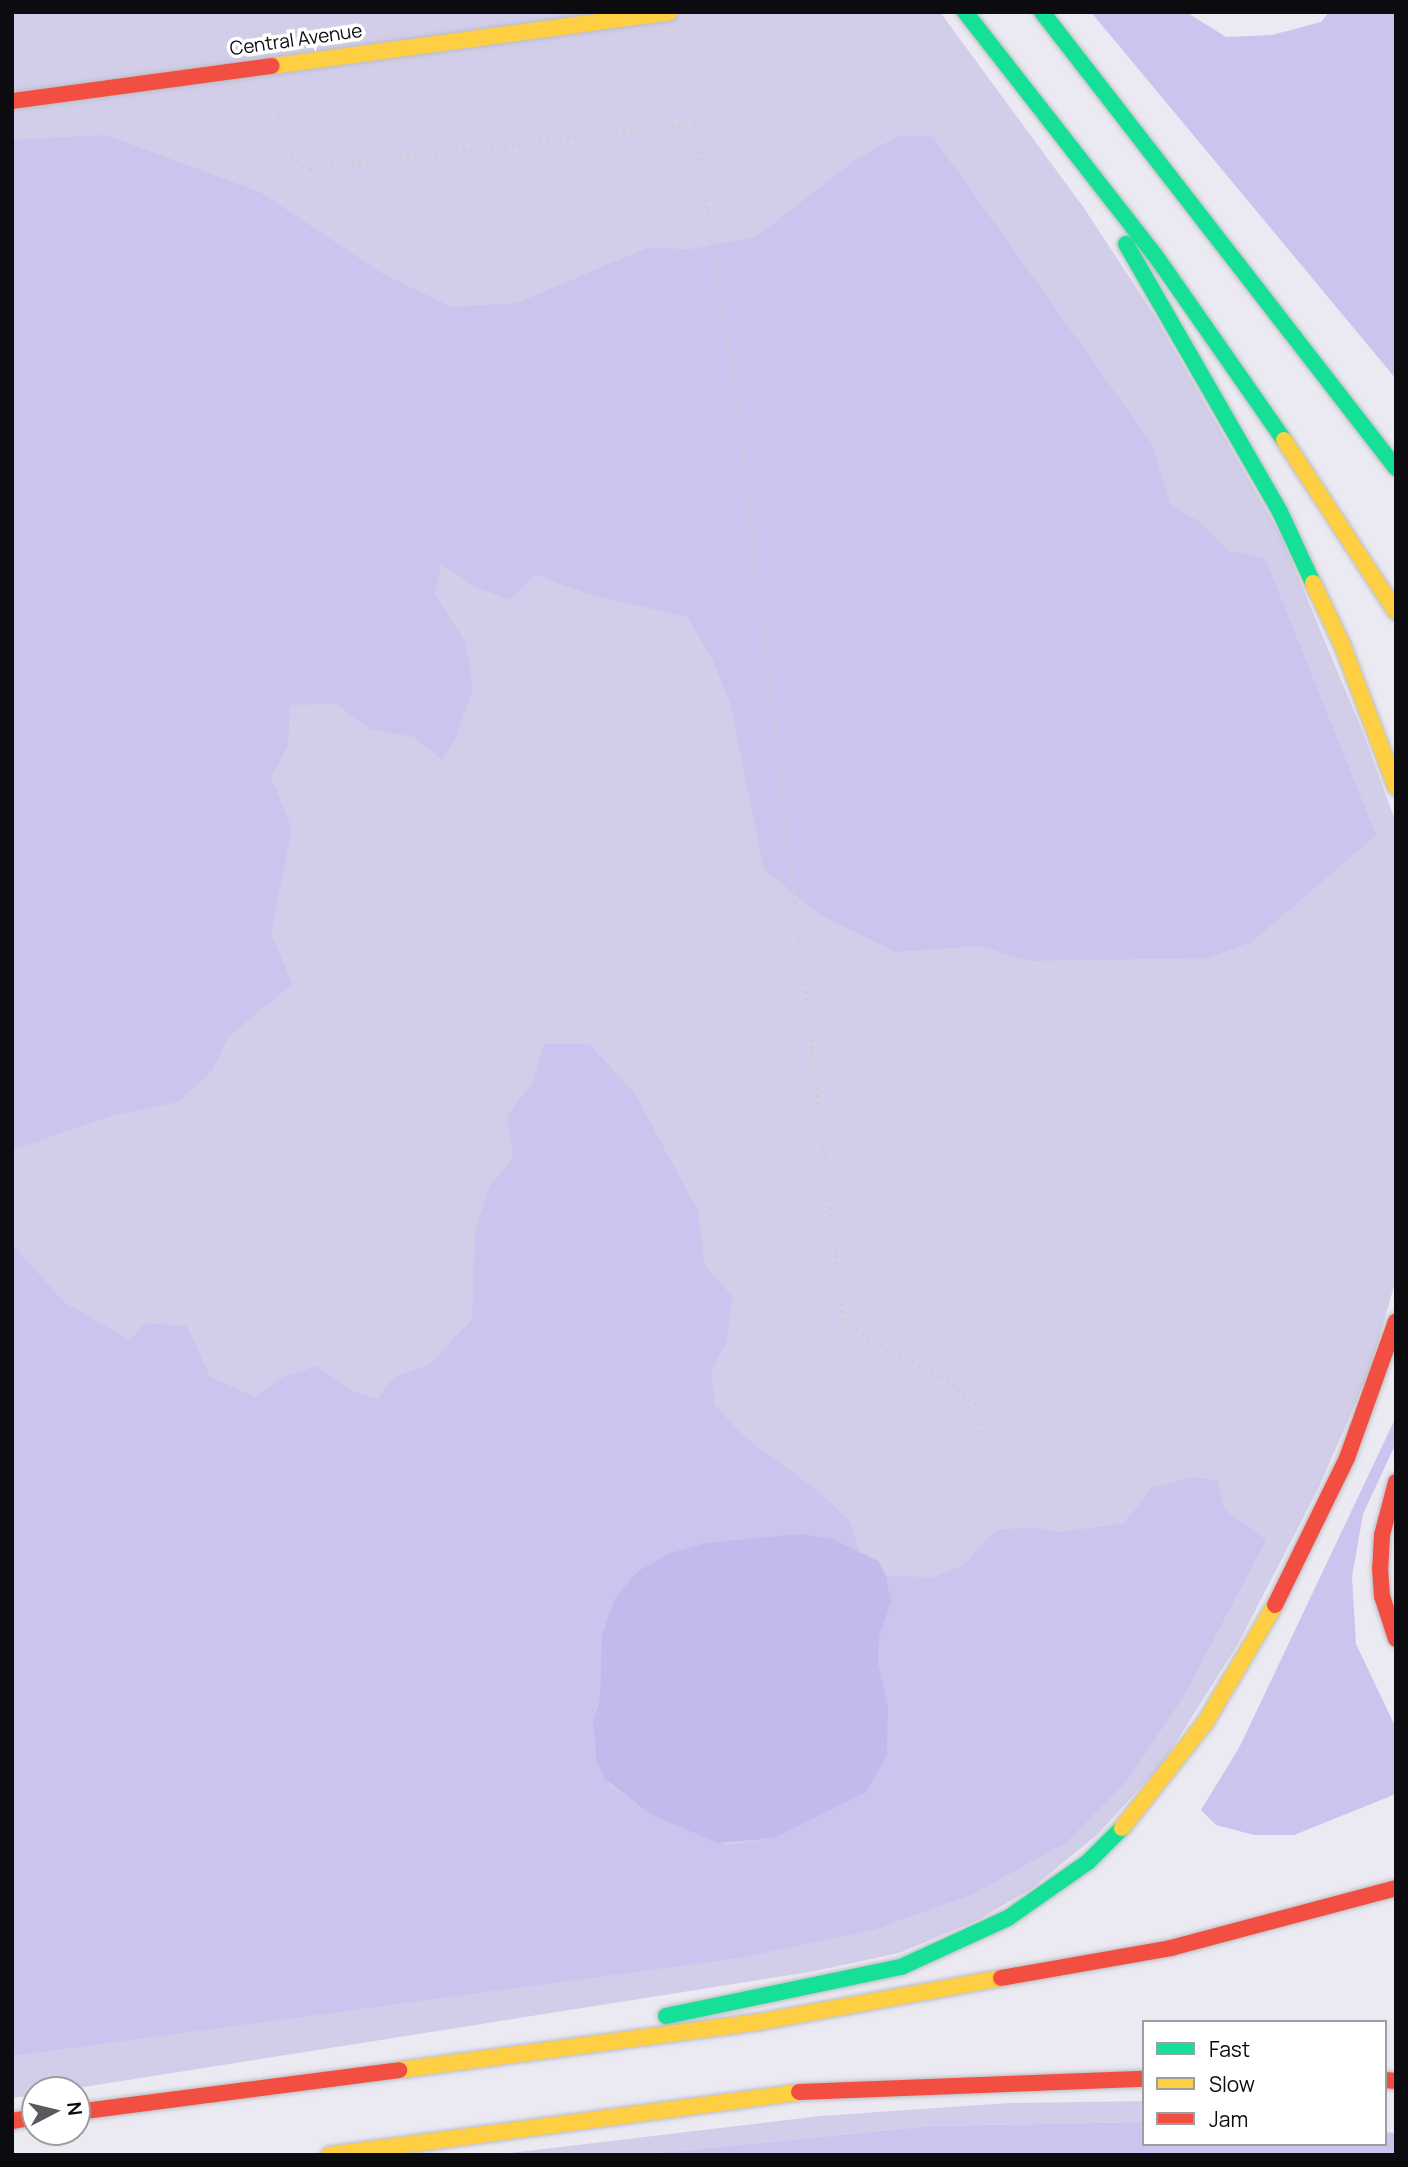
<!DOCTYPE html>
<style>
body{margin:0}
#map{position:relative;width:1408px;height:2167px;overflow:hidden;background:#ebeaf2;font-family:Manrope,sans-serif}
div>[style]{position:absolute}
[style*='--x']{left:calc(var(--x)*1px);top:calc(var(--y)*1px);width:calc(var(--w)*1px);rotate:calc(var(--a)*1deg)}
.green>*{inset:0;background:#d2cee9}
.forest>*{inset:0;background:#ccc4ee}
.water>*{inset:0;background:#c2b9ec}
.path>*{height:3.5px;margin-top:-1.75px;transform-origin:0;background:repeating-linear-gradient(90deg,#cdcccf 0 2px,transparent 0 7px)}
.roads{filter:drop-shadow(0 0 2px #bcbcc2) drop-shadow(0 0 2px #bcbcc2)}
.fast>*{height:16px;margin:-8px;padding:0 8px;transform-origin:8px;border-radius:8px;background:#16e098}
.slow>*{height:16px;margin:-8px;padding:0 8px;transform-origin:8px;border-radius:8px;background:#ffcf43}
.jam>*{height:16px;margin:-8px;padding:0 8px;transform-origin:8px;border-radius:8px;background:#f24e42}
span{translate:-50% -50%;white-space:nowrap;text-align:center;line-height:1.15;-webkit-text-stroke:7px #fff;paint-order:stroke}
.street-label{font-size:19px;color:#0c0b10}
.frame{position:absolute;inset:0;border:14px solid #0c0b10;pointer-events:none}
.legend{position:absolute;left:1142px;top:2020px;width:245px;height:126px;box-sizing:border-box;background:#fff;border:2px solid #9e9d9f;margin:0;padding:9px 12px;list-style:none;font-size:21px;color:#0c0b10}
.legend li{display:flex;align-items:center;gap:14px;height:35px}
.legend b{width:35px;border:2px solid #9e9d9f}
.north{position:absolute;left:21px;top:2076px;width:70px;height:70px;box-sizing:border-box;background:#fff;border:2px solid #9e9d9f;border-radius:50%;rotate:83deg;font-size:19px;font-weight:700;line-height:28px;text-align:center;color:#0c0b10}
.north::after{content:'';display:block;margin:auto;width:24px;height:32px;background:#5a595f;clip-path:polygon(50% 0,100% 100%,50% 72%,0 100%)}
</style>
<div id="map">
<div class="green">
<div style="clip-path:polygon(12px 12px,940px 12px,1084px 208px,1156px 318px,1281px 536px,1364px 735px,1396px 823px,1396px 1279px,1370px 1370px,1319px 1487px,1238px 1644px,1162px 1764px,1097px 1835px,1031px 1889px,978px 1920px,899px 1953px,810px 1972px,65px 2090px,35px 2090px,35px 2095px,12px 2098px)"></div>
<div style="clip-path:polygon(1144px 2101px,1144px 2122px,930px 2126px,637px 2155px,494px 2155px,820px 2116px,1009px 2103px)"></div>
</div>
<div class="forest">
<div style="clip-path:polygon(1091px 12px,1186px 12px,1226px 37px,1272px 35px,1321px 22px,1329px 12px,1396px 12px,1396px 379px)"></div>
<div style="clip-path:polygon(106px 135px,260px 192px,383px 274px,452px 307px,517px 303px,647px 248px,691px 249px,756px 237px,855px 160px,900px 135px,933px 137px,1152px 444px,1170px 505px,1200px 522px,1228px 551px,1265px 558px,1376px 835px,1252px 942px,1208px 958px,1029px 961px,979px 946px,896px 952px,820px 915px,764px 869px,730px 703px,712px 659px,687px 617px,588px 594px,536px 575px,511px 600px,476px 587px,441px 564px,435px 595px,466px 643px,473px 689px,455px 740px,442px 760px,414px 737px,370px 729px,336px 704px,290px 705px,288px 746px,271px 777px,292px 829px,271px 933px,292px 984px,228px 1037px,212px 1071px,178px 1102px,115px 1115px,12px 1150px,12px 140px)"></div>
<div style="clip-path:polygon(544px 1044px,589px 1044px,634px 1092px,698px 1211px,705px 1266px,732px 1296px,727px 1341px,711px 1372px,715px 1405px,742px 1435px,817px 1490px,850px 1522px,859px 1551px,835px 1540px,668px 1554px,638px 1571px,615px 1598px,602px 1635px,600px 1699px,595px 1709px,609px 1785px,650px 1814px,728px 1845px,774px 1838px,866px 1792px,887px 1755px,888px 1707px,878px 1663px,879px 1638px,891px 1601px,886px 1576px,933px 1577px,962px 1566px,996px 1530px,1033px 1527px,1061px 1532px,1125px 1523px,1151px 1488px,1193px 1477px,1218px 1481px,1224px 1509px,1266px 1540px,1184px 1696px,1127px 1781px,1067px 1842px,973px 1894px,873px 1930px,739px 1958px,12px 2056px,12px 1244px,64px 1302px,130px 1340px,145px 1323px,187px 1326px,210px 1377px,255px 1397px,280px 1378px,316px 1366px,352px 1391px,378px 1399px,394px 1377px,429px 1365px,472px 1319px,475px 1232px,490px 1185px,513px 1158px,507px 1116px,532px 1083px)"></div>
<div style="clip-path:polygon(1396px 1417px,1396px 1443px,1363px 1514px,1352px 1577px,1356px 1644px,1396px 1728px,1396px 1794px,1294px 1835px,1254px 1835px,1216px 1825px,1201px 1810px,1240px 1746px)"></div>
<div style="clip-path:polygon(1144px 2122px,1144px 2144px,1385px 2144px,1385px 2132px,1396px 2133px,1396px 2155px,637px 2155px,930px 2126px)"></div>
</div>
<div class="water">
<div style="clip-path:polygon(803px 1534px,835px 1540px,878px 1561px,886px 1576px,891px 1601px,879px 1638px,878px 1663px,888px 1707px,887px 1755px,866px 1792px,774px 1838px,718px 1843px,650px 1814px,605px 1779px,597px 1762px,593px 1722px,600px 1698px,602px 1635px,615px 1598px,638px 1571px,668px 1554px,706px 1543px)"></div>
</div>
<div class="path">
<div style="--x:258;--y:12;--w:36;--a:79"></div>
<div style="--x:274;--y:85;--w:71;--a:81.1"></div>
<div style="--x:285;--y:155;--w:29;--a:29"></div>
<div style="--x:310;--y:169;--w:387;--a:-6.7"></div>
<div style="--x:694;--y:124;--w:308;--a:81.2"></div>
<div style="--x:741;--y:428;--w:901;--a:83.44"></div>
<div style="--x:844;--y:1323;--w:50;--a:33.7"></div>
<div style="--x:886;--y:1351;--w:62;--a:24.9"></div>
<div style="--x:942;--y:1377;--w:43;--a:39.3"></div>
<div style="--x:975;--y:1404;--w:138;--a:73.5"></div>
</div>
<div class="roads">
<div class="fast">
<div style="--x:965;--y:12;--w:308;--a:52"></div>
<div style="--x:1155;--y:255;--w:226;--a:55.1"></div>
<div style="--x:1042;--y:12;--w:577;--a:52.18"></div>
<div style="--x:1126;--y:244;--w:309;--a:60.1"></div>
<div style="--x:1280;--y:512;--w:78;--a:65.1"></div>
<div style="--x:666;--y:2016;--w:240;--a:-11.8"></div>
<div style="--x:901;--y:1967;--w:118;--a:-24.6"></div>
<div style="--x:1008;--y:1918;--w:98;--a:-35"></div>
<div style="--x:1088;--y:1862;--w:48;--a:-45"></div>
</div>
<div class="slow">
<div style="--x:272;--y:66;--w:401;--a:-7.7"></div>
<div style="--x:1284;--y:440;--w:205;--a:56.9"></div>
<div style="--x:1313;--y:583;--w:68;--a:64.6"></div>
<div style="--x:1342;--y:644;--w:153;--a:69.3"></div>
<div style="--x:1122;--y:1828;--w:134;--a:-51.7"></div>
<div style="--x:1205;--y:1723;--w:137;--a:-59.3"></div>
<div style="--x:399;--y:2070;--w:363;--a:-7.6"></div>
<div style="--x:759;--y:2022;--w:246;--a:-10.3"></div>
<div style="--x:329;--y:2155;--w:474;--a:-7.6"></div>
</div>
<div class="jam">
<div style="--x:12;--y:101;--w:262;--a:-7.7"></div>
<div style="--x:1396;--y:1482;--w:55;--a:104.8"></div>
<div style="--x:1382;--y:1535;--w:33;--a:93"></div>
<div style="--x:1380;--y:1568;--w:28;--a:86"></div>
<div style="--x:1382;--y:1596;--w:45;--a:72"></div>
<div style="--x:1275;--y:1605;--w:164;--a:-63.9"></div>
<div style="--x:1347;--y:1458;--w:145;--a:-70.3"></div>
<div style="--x:1001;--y:1978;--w:173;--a:-10"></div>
<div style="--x:1171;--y:1948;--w:233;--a:-14.9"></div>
<div style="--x:1385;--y:2080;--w:11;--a:5"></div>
<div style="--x:799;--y:2092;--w:345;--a:-2.2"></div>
<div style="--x:77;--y:2112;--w:325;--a:-7.4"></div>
<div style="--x:12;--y:2121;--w:23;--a:-10"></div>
</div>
</div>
<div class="street-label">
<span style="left:296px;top:40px;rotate:-8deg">Central Avenue</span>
</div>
<div class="frame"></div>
<ul class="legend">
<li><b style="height:9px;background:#16e098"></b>Fast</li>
<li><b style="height:9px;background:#ffcf43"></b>Slow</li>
<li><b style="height:9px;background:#f24e42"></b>Jam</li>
</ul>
<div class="north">N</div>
</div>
